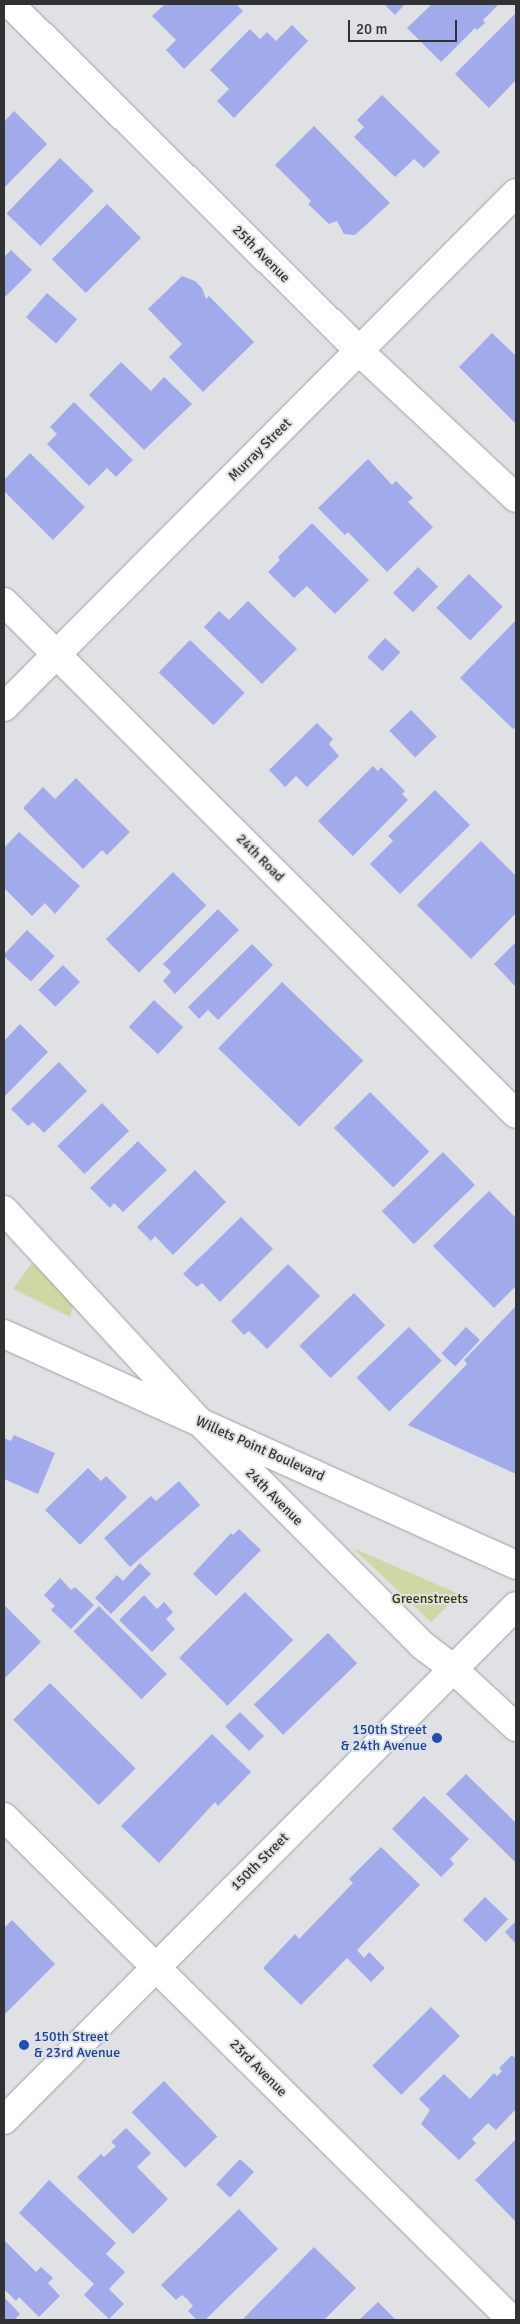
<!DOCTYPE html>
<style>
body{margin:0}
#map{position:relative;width:520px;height:2324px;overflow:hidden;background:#e0e1e4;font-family:Signika,sans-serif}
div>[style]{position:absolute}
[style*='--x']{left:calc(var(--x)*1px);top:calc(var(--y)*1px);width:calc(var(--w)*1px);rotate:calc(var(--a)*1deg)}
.green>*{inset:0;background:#cfd8a4}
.building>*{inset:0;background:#a1abeb;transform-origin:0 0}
.roads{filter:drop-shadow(0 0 1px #9f9fa2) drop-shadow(0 0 1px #9f9fa2)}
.minor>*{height:28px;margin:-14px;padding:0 14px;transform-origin:14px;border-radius:14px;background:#fff}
.dots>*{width:14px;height:14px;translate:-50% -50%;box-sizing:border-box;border:2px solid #e0e1e4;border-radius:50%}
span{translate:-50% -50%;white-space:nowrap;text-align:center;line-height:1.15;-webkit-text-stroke:4px #e0e1e4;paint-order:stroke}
.street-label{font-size:14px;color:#313233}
.park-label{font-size:14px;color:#343901}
.transit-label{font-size:14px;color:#164399}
.right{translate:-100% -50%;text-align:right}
.left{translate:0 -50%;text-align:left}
.frame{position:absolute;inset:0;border:5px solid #313233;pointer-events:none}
.scale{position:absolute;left:348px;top:20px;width:109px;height:22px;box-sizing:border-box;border:2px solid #313233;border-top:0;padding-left:6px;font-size:15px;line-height:18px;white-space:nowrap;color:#313233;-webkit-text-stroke:4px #e0e1e4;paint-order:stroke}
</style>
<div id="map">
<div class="green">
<div style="clip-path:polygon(32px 1263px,74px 1303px,70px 1317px,13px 1289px)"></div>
<div style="clip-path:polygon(353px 1548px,459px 1594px,431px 1622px)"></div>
</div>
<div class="building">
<div style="clip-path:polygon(165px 4px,236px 4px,243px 11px,184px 69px,166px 50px,176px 40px,152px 16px)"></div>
<div style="clip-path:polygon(384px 4px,405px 4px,395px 15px)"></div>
<div style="clip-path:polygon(432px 4px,499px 4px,483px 20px,485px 23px,477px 30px,475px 28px,441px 62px,407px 28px)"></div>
<div style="clip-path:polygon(516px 13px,516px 80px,489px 108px,455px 74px)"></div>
<div style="clip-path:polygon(292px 25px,308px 41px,234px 118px,217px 101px,229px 89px,210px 70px,250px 29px,260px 39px,267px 32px,276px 41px)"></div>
<div style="clip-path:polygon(382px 95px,440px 152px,424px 168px,414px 159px,395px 177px,354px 137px,364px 127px,357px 120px)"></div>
<div style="clip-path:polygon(14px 111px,47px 144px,4px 188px,4px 122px)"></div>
<div style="clip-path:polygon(314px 126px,390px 203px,355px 235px,344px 234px,337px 221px,329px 224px,308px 204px,311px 201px,275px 165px)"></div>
<div style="left:60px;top:158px;width:47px;height:77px;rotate:44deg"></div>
<div style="left:107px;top:204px;width:48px;height:78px;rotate:45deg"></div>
<div style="clip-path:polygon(11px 250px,32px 270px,4px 298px,4px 257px)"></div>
<div style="clip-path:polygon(182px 276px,195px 281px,202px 288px,206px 299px,209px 296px,254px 342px,203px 392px,169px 357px,182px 344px,148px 309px)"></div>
<div style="left:47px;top:293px;width:40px;height:32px;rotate:41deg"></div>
<div style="clip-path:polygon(492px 333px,516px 356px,515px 423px,459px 367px)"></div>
<div style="clip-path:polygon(121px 362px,151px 391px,164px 377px,192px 404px,144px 450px,89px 395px)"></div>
<div style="clip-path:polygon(74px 402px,133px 460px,116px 477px,107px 468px,89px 486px,47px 444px,57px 434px,50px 427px)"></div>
<div style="clip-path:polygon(30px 453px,85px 507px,53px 540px,4px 491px,4px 480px)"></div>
<div style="clip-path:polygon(368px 459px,392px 485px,396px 481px,413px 498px,408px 502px,433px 527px,387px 572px,348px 532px,345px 535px,318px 508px)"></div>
<div style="clip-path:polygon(312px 523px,369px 580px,335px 614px,307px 586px,294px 598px,268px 572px,280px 560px,278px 557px)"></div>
<div style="left:418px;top:567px;width:28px;height:36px;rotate:44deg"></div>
<div style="left:469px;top:574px;width:47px;height:47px;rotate:44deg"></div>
<div style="clip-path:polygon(248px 601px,297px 649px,262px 684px,204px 627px,219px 611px,229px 620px)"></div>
<div style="clip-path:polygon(516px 620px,516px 726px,513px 729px,460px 678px)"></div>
<div style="left:385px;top:638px;width:21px;height:26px;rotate:43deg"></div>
<div style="left:190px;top:640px;width:76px;height:45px;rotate:44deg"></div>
<div style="left:411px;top:710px;width:37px;height:30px;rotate:46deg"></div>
<div style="clip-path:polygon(317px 723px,333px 739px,329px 744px,339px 756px,307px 787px,296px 776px,285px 787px,269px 770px)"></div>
<div style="clip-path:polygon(373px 766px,378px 771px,381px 767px,405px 791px,402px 794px,408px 800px,353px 856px,318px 821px)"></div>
<div style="clip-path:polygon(76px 778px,130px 832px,107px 855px,102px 850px,83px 869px,23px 808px,43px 787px,55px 799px)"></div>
<div style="clip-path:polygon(435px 790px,470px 825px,400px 894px,370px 864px,393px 841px,388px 836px)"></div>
<div style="clip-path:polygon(19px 832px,80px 886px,55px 914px,45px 903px,32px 916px,4px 888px,4px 848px)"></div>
<div style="clip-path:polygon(481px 841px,516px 876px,516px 913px,471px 959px,417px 905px)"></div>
<div style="left:173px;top:872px;width:47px;height:95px;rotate:45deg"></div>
<div style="clip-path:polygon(218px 909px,239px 930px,175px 994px,163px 981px,171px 972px,163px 964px)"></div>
<div style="left:27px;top:930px;width:38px;height:35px;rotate:43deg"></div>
<div style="clip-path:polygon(516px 942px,516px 987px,494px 964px)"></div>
<div style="clip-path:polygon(252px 944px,273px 965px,218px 1020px,208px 1010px,199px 1019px,188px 1007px)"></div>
<div style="left:63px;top:965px;width:24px;height:35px;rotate:45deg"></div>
<div style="left:282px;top:982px;width:113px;height:92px;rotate:44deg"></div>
<div style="left:154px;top:1000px;width:40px;height:37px;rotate:43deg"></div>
<div style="clip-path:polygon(20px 1024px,48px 1052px,4px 1097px,4px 1041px)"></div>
<div style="clip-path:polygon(59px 1062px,87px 1091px,44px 1133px,33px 1122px,28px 1126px,11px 1109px)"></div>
<div style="left:370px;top:1092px;width:84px;height:51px;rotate:45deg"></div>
<div style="left:102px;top:1103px;width:39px;height:62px;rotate:46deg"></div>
<div style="clip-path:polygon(138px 1141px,167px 1170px,123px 1212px,114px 1203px,110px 1208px,90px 1188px)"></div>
<div style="left:443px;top:1152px;width:46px;height:85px;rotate:46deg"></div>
<div style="clip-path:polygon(195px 1170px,226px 1202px,173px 1255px,155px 1236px,151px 1241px,137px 1227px)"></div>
<div style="clip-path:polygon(489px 1191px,516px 1218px,516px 1286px,494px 1308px,433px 1246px)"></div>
<div style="clip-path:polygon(241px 1217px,273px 1249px,220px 1302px,202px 1283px,197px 1287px,183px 1274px)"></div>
<div style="clip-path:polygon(288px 1264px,320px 1296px,267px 1349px,249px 1331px,244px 1335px,231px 1321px)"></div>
<div style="left:354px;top:1293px;width:45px;height:76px;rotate:46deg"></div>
<div style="clip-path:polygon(516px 1306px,516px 1474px,408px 1425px,467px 1364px,464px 1360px)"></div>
<div style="left:409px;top:1327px;width:47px;height:73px;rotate:46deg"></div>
<div style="left:466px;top:1327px;width:19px;height:36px;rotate:43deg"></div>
<div style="clip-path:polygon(14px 1435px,55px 1453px,38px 1494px,4px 1479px,4px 1438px,11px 1441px)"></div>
<div style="clip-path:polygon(88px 1468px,101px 1481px,106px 1476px,127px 1497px,80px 1545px,45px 1510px)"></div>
<div style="clip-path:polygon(179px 1481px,200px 1505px,130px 1567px,104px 1538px,151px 1496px,156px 1501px)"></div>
<div style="clip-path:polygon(239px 1529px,261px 1550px,216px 1596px,193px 1574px,231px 1533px,233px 1535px)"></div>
<div style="clip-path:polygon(140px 1563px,151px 1574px,111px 1614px,95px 1598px,117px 1575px,123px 1581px)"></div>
<div style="clip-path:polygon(60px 1578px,71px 1590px,75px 1587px,94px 1605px,71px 1629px,51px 1610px,55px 1606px,44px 1595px)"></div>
<div style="left:245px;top:1592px;width:68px;height:93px;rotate:45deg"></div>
<div style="clip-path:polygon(144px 1595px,157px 1609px,164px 1602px,173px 1612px,166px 1619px,175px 1629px,152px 1652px,119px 1620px)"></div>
<div style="clip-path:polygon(5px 1606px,41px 1642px,4px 1679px,4px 1607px)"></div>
<div style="left:99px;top:1606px;width:96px;height:36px;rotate:45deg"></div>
<div style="left:328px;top:1633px;width:42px;height:103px;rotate:46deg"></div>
<div style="left:50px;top:1683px;width:121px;height:52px;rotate:45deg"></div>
<div style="left:240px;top:1712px;width:34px;height:21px;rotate:45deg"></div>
<div style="clip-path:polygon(212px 1734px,251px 1772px,218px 1806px,215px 1802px,159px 1863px,121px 1826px)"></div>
<div style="clip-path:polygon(466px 1774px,516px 1823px,516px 1863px,446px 1794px)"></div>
<div style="clip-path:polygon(424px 1796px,469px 1839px,450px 1859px,454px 1864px,441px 1877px,392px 1829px)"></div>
<div style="clip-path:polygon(381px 1847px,420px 1885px,357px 1950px,364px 1958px,369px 1952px,385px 1968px,371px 1982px,347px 1958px,301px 2005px,263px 1968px,295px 1934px,299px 1939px,353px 1883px,349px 1879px)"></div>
<div style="left:485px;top:1897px;width:32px;height:32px;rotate:44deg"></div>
<div style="clip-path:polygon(12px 1920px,55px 1964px,4px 2015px,4px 1928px)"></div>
<div style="clip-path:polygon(516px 1921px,516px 1944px,505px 1932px)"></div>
<div style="left:431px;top:2007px;width:41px;height:83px;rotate:45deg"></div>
<div style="clip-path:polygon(512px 2055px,516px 2059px,516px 2109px,496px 2130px,488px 2123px,472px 2139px,476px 2143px,459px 2160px,421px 2124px,430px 2110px,419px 2099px,444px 2074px,470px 2099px,494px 2073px,497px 2076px,502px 2071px,499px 2068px)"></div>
<div style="left:164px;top:2081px;width:77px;height:45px;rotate:46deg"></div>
<div style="clip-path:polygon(126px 2128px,151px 2153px,137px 2167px,168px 2199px,133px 2234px,77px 2177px,101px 2154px,104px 2157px,116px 2146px,111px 2142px)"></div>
<div style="clip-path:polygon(516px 2139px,516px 2222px,475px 2180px)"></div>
<div style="left:240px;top:2159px;width:19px;height:35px;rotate:43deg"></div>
<div style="clip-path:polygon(49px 2180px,116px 2243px,106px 2254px,125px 2272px,109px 2289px,124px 2304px,109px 2319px,84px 2295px,94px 2284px,19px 2213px)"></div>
<div style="clip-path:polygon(239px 2209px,278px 2249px,205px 2320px,197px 2320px,188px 2311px,193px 2306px,187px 2299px,182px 2295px,176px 2300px,161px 2285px)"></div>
<div style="clip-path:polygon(4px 2240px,36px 2272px,41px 2267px,53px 2278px,48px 2283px,60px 2296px,39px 2317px,19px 2297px,16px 2301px,4px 2289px)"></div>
<div style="clip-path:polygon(314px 2247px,356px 2288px,324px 2320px,242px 2320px)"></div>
<div style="clip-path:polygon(4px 2297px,20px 2314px,14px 2320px,4px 2320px)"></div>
<div style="clip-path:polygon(378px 2302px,396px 2320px,359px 2320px)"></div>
</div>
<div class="roads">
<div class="minor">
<div style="--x:10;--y:4;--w:492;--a:44.8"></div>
<div style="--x:359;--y:351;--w:215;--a:43.1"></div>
<div style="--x:4;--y:602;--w:724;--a:45"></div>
<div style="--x:4;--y:707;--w:725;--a:-45.11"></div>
<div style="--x:4;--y:1210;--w:287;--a:47.3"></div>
<div style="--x:199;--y:1421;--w:316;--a:45.1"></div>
<div style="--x:422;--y:1645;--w:38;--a:37"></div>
<div style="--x:452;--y:1668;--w:87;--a:42.7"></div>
<div style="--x:4;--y:1334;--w:562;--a:24.28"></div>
<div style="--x:4;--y:1817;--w:715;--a:44.72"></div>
<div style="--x:4;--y:2120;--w:725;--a:-45.11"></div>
</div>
</div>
<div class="dots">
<div style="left:437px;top:1738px;background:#1a4fb4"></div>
<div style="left:24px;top:2045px;background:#1a4fb4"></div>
</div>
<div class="street-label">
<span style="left:261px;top:254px;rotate:45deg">25th Avenue</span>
<span style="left:260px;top:450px;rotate:-45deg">Murray Street</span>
<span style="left:260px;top:858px;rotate:45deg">24th Road</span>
<span style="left:260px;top:1449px;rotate:24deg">Willets Point Boulevard</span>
<span style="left:274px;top:1497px;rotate:45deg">24th Avenue</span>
<span style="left:260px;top:1862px;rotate:-45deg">150th Street</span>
<span style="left:258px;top:2068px;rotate:45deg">23rd Avenue</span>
</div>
<div class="park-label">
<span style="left:430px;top:1599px">Greenstreets</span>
</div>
<div class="transit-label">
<span class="right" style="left:427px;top:1738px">150th Street<br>&amp; 24th Avenue</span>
<span class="left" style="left:34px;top:2045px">150th Street<br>&amp; 23rd Avenue</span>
</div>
<div class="frame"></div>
<div class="scale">20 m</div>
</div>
